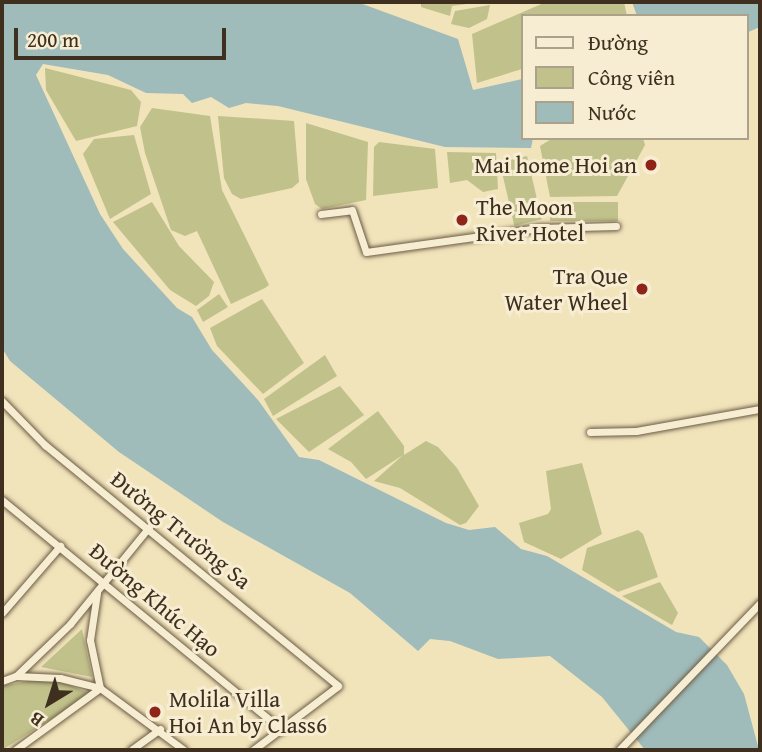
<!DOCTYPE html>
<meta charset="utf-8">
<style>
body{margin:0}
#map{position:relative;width:762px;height:752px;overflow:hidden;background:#f1e3ba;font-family:"Gentium Book Plus",serif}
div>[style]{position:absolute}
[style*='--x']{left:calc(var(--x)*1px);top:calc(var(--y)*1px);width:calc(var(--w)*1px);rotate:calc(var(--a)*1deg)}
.green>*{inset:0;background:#c1c18b;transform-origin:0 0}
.water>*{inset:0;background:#9fbbba}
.roads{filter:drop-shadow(0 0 2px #6b5c45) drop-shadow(0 0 2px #6b5c45)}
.minor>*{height:7px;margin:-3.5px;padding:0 3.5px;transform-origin:3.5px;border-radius:3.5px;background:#f6edd2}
.dots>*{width:19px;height:19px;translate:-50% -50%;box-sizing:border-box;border:4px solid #f6edd2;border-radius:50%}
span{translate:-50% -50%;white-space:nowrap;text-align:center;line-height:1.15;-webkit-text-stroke:6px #f6edd2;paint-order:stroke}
.poi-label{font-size:23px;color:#3e2f1e}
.right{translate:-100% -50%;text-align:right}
.left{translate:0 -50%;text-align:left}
.street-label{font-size:23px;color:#3e2f1e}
.frame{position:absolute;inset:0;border:4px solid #3e2f1e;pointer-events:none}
.legend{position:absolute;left:521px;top:14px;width:228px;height:126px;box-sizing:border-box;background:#f6edd2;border:2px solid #aca18a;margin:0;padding:9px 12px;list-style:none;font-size:21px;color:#3e2f1e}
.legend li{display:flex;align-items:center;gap:14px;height:35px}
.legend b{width:35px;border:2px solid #aca18a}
.north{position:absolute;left:14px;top:668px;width:70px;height:70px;-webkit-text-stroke:5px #f6edd2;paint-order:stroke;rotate:218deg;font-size:19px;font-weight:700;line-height:28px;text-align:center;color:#3e2f1e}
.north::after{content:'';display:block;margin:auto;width:24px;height:32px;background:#3e2f1e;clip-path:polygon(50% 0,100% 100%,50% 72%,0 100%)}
.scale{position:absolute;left:14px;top:28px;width:212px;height:32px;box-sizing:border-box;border:4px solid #3e2f1e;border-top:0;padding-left:9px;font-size:21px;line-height:24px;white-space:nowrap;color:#3e2f1e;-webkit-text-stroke:5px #f6edd2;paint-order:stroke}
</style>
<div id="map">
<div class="green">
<div style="clip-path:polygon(421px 2px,481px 2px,452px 6px,450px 16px,421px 7px)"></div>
<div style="clip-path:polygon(546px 2px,624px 2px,627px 16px,522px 16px,522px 69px,477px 83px,472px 34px)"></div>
<div style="clip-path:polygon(490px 5px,487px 19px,469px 28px,451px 24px,455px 11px)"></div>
<div style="clip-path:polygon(45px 68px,131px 90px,141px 102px,137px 126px,76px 141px,46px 90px)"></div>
<div style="clip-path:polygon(152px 108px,210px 116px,222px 190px,269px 285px,265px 288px,231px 304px,197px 231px,185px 236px,171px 230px,145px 153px,140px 127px)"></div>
<div style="clip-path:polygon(218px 116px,294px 121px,299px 182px,292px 188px,241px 199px,232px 194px,224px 178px)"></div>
<div style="clip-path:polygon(306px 123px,368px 142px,366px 200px,322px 209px,315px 204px,306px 179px)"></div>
<div style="clip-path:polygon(134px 135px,151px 194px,110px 219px,83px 154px,94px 139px)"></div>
<div style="clip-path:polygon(553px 138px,643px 138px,645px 145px,617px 196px,550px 197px,540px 146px)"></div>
<div style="clip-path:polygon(379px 142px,435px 149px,438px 188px,373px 196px,374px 147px)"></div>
<div style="clip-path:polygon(447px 152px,496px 153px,498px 189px,483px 192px,467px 180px,450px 183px)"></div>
<div style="left:527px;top:156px;width:65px;height:28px;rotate:77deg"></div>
<div style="clip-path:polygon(152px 202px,179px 246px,214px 282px,209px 296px,196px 306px,170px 290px,113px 222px)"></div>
<div style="left:550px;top:202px;width:68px;height:19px"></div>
<div style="clip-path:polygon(219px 294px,228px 307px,203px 322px,197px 310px)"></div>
<div style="clip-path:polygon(262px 299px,304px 363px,263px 394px,217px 346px,210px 328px)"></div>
<div style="clip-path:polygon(325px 355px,337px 376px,273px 416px,264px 399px)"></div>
<div style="clip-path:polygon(340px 386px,364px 415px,309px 452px,276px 419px)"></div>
<div style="clip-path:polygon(378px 411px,404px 446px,404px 455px,426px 441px,438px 447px,457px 468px,479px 506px,466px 523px,460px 525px,400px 488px,374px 481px,403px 455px,366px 479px,351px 462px,328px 449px)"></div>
<div style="clip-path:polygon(582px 463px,602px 534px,561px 559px,524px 542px,519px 523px,548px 514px,551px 509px,546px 471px)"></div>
<div style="clip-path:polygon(638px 530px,643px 534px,658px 577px,618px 592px,582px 570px,587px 548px)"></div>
<div style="clip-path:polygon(660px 582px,678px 613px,672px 625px,622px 596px)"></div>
<div style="clip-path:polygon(82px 629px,92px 677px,41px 667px)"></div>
<div style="clip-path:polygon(28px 681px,59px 681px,91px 694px,2px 750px,2px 686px)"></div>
</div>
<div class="water">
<div style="clip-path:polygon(2px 2px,357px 2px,458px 39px,473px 90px,522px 79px,522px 138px,533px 138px,531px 148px,445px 147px,278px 106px,246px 103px,229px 108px,211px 97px,192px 103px,183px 94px,146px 93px,108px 75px,43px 64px,36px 75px,100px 214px,123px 249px,177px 308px,192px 317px,212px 350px,258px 400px,299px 457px,319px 460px,446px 523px,469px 530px,495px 527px,521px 549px,547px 556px,676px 632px,699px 637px,727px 665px,744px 694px,759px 750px,645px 750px,602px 697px,550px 656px,498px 659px,450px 641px,430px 639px,418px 651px,350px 593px,223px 522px,119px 452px,10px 361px,2px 348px)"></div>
<div style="clip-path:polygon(632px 2px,760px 2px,760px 27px,746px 33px,746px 16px,637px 16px)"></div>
</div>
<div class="roads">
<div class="minor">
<div style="--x:321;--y:214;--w:31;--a:-7"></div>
<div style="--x:352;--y:210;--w:44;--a:71.6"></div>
<div style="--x:366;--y:252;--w:176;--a:-7.9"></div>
<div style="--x:540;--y:228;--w:76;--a:-1.5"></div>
<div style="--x:2;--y:401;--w:62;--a:45.7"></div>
<div style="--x:45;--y:445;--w:379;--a:39.4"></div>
<div style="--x:338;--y:686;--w:106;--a:143"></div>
<div style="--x:590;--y:432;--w:46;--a:-1.2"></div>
<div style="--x:636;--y:431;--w:126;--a:-10.1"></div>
<div style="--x:2;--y:500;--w:362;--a:39.4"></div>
<div style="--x:2;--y:613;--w:89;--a:-49.1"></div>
<div style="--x:17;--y:675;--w:74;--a:-43.9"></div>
<div style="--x:70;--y:624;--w:125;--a:-50.8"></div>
<div style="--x:2;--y:681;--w:15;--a:-20"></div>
<div style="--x:16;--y:676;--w:44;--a:2.6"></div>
<div style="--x:60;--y:678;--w:41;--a:14"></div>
<div style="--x:100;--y:688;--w:104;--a:36.4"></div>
<div style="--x:15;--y:750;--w:105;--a:-36.1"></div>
<div style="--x:100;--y:688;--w:49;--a:-101.8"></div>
<div style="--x:90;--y:640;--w:48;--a:-81.5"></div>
<div style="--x:131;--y:750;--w:36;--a:-36"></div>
<div style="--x:619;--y:750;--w:204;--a:-46.2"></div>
</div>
</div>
<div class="dots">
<div style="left:651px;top:165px;background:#8f2418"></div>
<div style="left:462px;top:220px;background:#8f2418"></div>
<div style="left:642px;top:289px;background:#8f2418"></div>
<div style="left:155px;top:712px;background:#8f2418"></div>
</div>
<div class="poi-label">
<span class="right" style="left:637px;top:165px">Mai home Hoi an</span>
<span class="left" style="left:476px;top:220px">The Moon<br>River Hotel</span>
<span class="right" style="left:628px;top:289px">Tra Que<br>Water Wheel</span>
<span class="left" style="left:169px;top:712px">Molila Villa<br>Hoi An by Class6</span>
</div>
<div class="street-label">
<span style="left:181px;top:530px;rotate:39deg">Đường Trường Sa</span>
<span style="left:155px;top:600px;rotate:40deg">Đường Khúc Hạo</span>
</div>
<div class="frame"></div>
<ul class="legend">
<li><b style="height:9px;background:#f6edd2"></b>Đường</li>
<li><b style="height:19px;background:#c1c18b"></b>Công viên</li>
<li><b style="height:19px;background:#9fbbba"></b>Nước</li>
</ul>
<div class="north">B</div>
<div class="scale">200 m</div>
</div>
